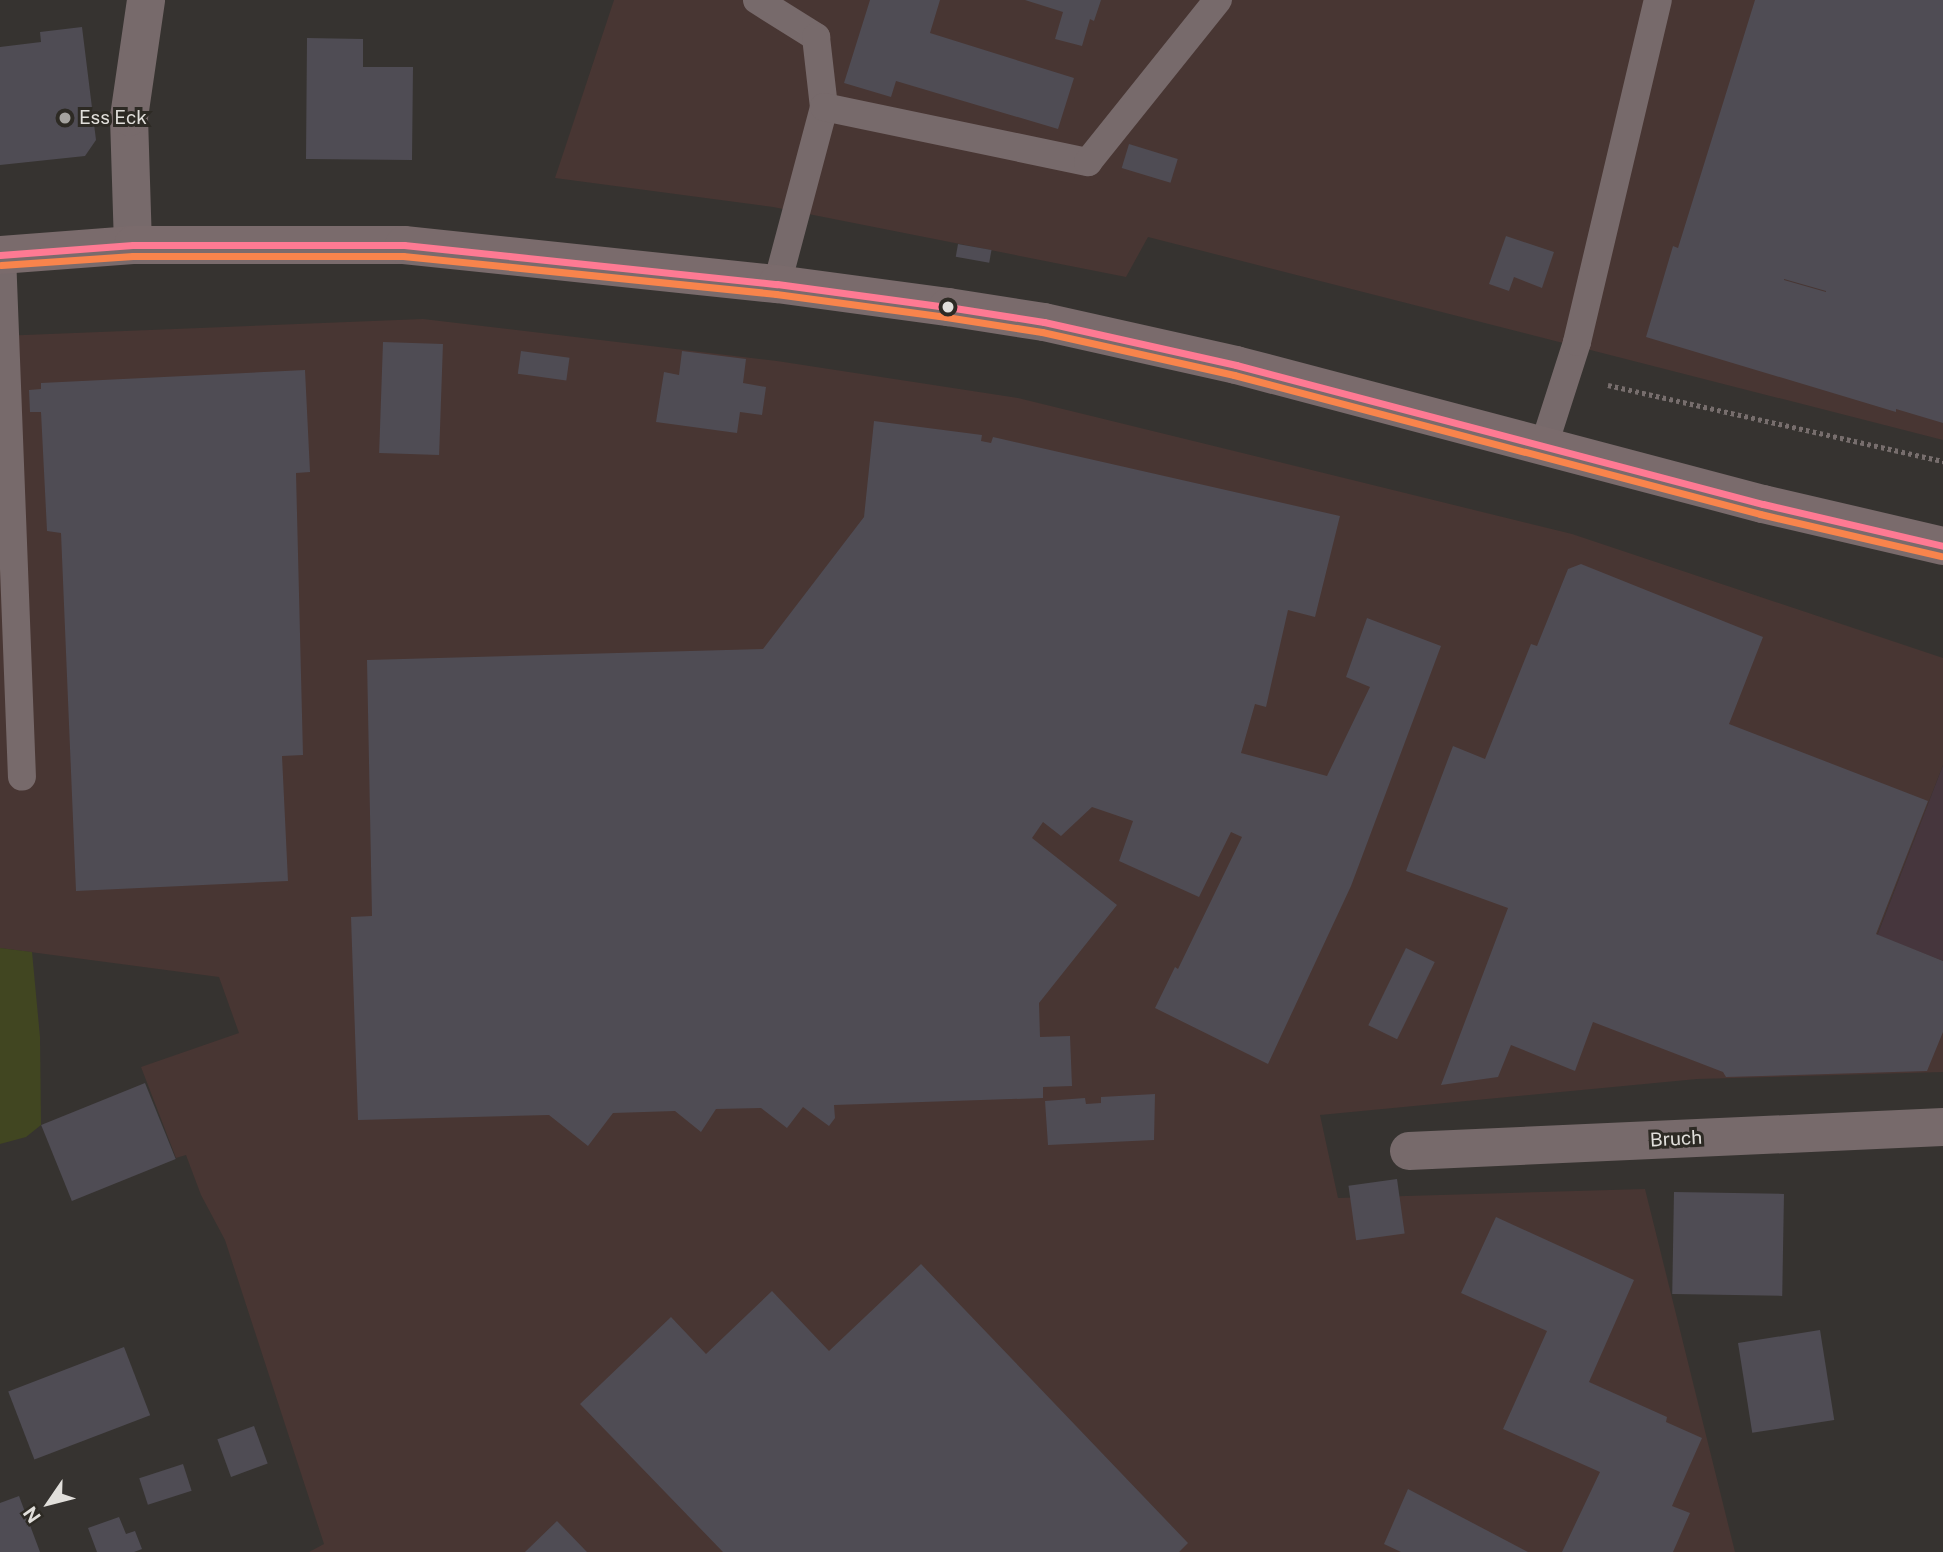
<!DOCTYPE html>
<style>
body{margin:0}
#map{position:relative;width:1943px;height:1552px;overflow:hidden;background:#363330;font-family:"Public Sans",sans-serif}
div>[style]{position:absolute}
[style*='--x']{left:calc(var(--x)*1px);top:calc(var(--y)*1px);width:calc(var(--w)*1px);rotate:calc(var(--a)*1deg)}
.commercial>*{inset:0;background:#46363d}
.industrial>*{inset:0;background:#483633}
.green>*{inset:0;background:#414621}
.building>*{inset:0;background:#4f4c54;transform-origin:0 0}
.path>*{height:4.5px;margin-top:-2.25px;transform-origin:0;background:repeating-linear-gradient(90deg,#776e6d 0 3.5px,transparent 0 7px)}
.lane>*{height:28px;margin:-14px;padding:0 14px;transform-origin:14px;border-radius:14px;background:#776a6b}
.street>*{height:38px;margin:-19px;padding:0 19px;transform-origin:19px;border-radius:19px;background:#776a6b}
.secondary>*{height:38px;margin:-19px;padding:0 19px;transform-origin:19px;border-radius:19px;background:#7a6b6c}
.bus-1>*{height:7px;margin:-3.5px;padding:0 3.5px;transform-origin:3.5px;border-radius:3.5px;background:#fe7a93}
.bus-2>*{height:7px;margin:-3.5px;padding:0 3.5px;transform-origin:3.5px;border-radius:3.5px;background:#f8844c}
.dots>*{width:19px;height:19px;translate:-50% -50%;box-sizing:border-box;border:4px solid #2d2a24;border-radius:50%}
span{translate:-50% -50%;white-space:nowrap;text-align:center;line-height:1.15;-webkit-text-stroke:6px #2d2a24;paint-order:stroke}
.poi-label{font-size:19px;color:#e1dfdb}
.left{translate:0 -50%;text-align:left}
.street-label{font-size:19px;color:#e1dfdb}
.north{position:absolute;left:14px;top:1468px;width:70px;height:70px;-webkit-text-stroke:5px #2d2a24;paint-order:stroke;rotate:235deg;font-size:19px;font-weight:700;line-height:28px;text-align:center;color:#e1dfdb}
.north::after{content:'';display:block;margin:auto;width:24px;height:32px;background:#e1dfdb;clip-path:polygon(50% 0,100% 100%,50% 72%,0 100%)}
</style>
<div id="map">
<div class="commercial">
<div style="clip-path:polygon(1943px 765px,1943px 961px,1877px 936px)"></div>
</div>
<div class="industrial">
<div style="clip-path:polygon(614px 0,1943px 0,1943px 440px,1148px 237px,1126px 277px,773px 207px,555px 178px)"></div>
<div style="clip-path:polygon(423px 319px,777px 361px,1018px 398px,1572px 534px,1943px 658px,1943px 765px,1877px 935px,1943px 961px,1943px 1072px,1697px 1079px,1320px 1115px,1338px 1198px,1645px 1189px,1735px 1552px,309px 1552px,324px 1544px,225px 1240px,201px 1195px,186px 1155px,176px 1158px,141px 1067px,239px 1033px,219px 977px,0 948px,0 336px)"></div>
</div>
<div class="green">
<div style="clip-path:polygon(0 948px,32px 952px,40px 1037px,41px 1125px,26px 1137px,0 1144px)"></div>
</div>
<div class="building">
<div style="clip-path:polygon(870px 0,940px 0,930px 33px,1074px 78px,1058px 129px,896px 81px,891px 97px,844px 83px)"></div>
<div style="clip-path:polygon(1025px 0,1101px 0,1094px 21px,1090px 19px,1082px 46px,1055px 39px,1063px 12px)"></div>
<div style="clip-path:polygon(evenodd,1755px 0,1943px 0,1943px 423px,1896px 409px,1896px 412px,1646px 337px,1673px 246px,1678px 248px,1755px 0,1784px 279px,1826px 291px,1826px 292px,1784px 280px,1784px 279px)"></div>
<div style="clip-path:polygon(82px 27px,96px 140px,85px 156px,0 165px,0 47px,41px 42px,40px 32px)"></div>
<div style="clip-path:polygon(307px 38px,363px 39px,363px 67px,413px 67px,412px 160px,306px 159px)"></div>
<div style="left:1129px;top:144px;width:51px;height:25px;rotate:17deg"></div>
<div style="clip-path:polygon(1506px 236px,1554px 252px,1542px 288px,1514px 277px,1509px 291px,1489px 284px)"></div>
<div style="left:958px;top:244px;width:34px;height:13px;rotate:10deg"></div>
<div style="left:383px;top:342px;width:60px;height:111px;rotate:2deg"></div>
<div style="left:521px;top:351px;width:49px;height:23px;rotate:8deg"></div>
<div style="clip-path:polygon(682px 351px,746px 359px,743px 383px,766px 387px,762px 415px,740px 412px,737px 433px,656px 422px,664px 372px,679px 375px)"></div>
<div style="clip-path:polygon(305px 370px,310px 472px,296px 473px,303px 755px,282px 756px,288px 881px,76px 891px,61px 533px,47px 531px,41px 412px,30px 412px,29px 390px,41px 389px,41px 383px)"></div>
<div style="clip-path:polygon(874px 421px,982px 435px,981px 441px,991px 443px,993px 437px,1340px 516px,1315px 617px,1288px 610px,1266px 707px,1255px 704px,1241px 753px,1327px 776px,1370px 687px,1346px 677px,1367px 618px,1441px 646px,1351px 886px,1268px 1064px,1155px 1008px,1175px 967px,1178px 969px,1242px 837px,1231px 832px,1199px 897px,1119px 861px,1133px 821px,1092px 807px,1061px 836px,1043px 822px,1032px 838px,1117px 905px,1039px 1003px,1040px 1037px,1070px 1036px,1072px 1086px,1043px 1087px,1043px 1098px,834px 1105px,835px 1118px,829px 1126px,803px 1107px,787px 1128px,761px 1108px,716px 1109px,701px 1132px,675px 1111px,613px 1113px,588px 1146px,549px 1115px,358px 1120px,351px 917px,372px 916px,367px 660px,763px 649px,864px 517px)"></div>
<div style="clip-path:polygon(1581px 564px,1763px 637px,1729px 724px,1928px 801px,1876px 934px,1943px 961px,1943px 1032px,1927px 1071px,1726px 1077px,1723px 1072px,1593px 1022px,1575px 1071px,1511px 1045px,1498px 1077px,1441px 1085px,1508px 908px,1406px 871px,1453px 746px,1485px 759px,1531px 644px,1537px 646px,1568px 569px)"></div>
<div style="left:1406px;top:948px;width:32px;height:86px;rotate:26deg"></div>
<div style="left:145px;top:1083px;width:82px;height:112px;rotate:68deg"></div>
<div style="clip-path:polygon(1155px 1094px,1154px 1140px,1048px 1145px,1045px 1101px,1085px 1098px,1086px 1104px,1101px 1103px,1101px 1097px)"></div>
<div style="left:1397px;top:1179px;width:55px;height:49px;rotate:82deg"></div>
<div style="left:1674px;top:1192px;width:110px;height:102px;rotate:1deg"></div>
<div style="clip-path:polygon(1496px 1217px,1634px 1280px,1589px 1382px,1667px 1417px,1666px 1422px,1702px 1438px,1672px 1506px,1690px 1513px,1673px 1552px,1562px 1552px,1600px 1472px,1503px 1429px,1547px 1331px,1461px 1293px)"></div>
<div style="clip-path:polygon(921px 1264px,1188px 1543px,1179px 1552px,723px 1552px,580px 1404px,671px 1317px,706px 1354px,772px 1291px,829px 1351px)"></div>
<div style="left:1820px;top:1330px;width:91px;height:83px;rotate:81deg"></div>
<div style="left:124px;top:1347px;width:73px;height:124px;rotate:69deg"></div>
<div style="left:254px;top:1426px;width:40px;height:39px;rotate:70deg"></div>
<div style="left:183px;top:1464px;width:28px;height:46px;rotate:72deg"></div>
<div style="clip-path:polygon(1408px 1489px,1528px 1552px,1401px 1552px,1384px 1544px)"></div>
<div style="clip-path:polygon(19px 1496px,40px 1552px,0 1552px,0 1503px)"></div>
<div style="clip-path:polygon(119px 1517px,126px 1534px,135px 1531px,142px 1549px,134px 1552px,97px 1552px,88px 1528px)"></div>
<div style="clip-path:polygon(557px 1521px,587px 1552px,525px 1552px)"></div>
</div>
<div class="path">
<div style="--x:1608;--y:385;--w:344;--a:12.8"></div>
</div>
<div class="lane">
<div style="--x:757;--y:0;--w:70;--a:32.1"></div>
<div style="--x:816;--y:37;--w:70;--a:83.5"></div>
<div style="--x:2;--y:255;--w:522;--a:87.81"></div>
<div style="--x:777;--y:284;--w:183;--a:-75.1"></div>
<div style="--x:824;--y:107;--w:270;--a:11.8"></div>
<div style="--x:1088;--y:162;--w:208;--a:-51.3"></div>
<div style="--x:1544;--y:445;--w:108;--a:-72.2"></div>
<div style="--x:1577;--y:342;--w:351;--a:-76.7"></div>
</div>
<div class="street">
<div style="--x:133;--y:245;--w:128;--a:-91.8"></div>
<div style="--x:129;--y:117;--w:118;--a:-81.7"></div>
<div style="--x:1409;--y:1151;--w:535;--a:-2.57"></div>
</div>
<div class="secondary">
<div style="--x:0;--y:255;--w:133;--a:-4.3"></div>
<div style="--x:133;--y:245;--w:271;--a:0"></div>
<div style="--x:404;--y:245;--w:375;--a:6"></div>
<div style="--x:777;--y:284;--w:173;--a:7.7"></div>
<div style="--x:948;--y:307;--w:97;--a:8.9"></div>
<div style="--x:1044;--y:322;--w:197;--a:12.6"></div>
<div style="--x:1236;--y:365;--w:545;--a:14.78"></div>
<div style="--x:1763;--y:504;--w:185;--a:13.1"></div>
</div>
<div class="bus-1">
<div style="--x:0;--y:255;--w:133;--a:-4.3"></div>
<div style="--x:133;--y:245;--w:271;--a:0"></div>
<div style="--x:404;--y:245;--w:375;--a:6"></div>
<div style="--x:777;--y:284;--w:173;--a:7.7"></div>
<div style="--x:948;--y:307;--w:97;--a:8.9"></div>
<div style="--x:1044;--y:322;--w:197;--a:12.6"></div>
<div style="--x:1236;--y:365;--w:545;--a:14.78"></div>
<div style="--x:1763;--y:504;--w:185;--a:13.1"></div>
</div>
<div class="bus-2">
<div style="--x:1;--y:265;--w:132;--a:-3.9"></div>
<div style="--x:133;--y:256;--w:270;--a:0"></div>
<div style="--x:403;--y:256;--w:375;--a:5.8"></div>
<div style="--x:776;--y:294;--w:172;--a:7.7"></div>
<div style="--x:946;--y:317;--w:97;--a:8.9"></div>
<div style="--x:1042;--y:332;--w:197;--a:12.6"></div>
<div style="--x:1234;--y:375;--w:544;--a:14.8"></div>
<div style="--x:1760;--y:514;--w:186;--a:13.1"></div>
</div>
<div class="dots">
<div style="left:65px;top:118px;background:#a5a39f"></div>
<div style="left:948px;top:307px;background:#e1dfdb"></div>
</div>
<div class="poi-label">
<span class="left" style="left:79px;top:118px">Ess Eck</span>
</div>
<div class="street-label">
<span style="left:1676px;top:1139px;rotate:-3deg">Bruch</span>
</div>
<div class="north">N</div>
</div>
